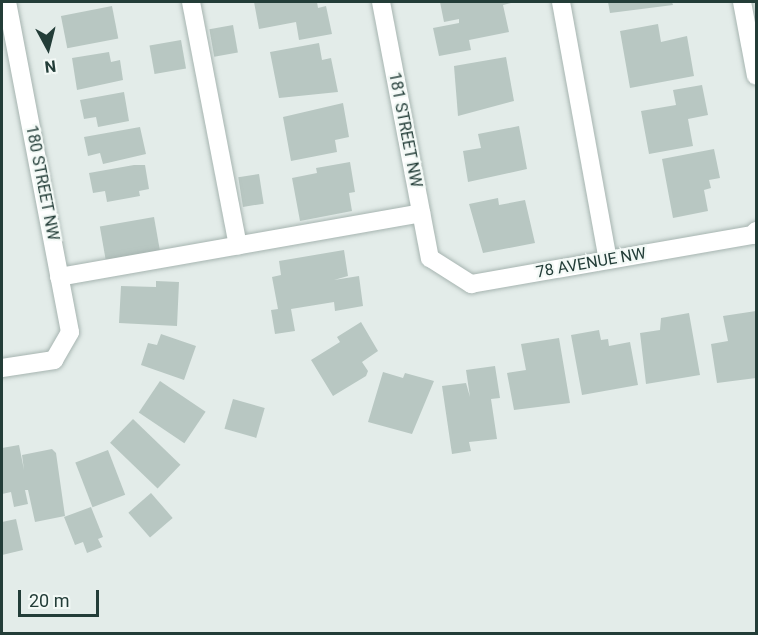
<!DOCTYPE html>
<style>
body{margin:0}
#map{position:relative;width:758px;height:635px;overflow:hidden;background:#e3ece9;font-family:Roboto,sans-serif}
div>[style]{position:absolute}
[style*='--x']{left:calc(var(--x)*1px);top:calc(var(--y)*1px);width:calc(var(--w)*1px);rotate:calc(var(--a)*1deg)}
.building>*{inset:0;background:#b8c7c2;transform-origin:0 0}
.roads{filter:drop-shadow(0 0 2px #a6b4b0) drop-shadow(0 0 2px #a6b4b0)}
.minor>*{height:18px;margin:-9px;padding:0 9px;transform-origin:9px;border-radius:9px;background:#fff}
span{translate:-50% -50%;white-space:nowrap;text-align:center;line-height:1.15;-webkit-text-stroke:4.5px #f3f9f6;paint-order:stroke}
.street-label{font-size:16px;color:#233d38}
.frame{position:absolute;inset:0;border:3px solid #233d38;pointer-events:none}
.north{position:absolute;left:18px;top:18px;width:60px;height:60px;-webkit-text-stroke:4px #f3f9f6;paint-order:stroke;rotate:173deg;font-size:16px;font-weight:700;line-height:24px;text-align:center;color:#233d38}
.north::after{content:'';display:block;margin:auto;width:21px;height:27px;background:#233d38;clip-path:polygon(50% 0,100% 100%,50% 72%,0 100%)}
.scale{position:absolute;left:18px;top:590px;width:81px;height:27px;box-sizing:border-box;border:3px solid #233d38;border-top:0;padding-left:8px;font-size:18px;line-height:21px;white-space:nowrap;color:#233d38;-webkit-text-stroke:4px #f3f9f6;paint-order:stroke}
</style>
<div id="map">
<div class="building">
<div style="clip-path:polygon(254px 2px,317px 2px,318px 8px,326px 6px,332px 34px,299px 40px,296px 22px,259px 29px)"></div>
<div style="clip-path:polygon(440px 2px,515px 2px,503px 5px,509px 32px,469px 40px,471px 50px,439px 56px,433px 28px,459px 23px,459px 19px,444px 22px)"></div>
<div style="clip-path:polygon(608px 2px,672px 2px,673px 5px,610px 13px)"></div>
<div style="left:112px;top:6px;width:33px;height:52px;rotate:79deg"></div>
<div style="clip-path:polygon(658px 24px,661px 42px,687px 36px,694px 76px,630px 88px,620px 31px)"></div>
<div style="left:233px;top:25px;width:28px;height:24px;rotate:80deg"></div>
<div style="left:181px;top:40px;width:29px;height:32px;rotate:80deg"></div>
<div style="clip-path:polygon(319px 43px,322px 60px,331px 58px,338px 92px,279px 98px,270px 52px)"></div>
<div style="clip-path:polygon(109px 52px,111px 62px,120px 60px,123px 80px,77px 90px,72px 58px)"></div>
<div style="clip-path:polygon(506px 57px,514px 101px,458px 116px,454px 66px)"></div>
<div style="clip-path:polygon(702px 85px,708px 115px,688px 119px,693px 146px,649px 154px,641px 111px,676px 105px,673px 90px)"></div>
<div style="clip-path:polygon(124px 92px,129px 121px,98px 127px,96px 117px,84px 119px,80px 100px)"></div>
<div style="clip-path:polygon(343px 103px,349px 137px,335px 140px,337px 152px,291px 161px,283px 117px)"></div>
<div style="clip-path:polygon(519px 126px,527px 169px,468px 182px,463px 151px,481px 148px,478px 134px)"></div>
<div style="clip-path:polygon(140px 127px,146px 154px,103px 164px,100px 153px,88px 156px,84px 137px)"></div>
<div style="clip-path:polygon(714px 149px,720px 178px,709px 180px,711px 188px,704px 190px,708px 211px,673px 218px,662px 159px)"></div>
<div style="clip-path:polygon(350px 162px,355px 192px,349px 193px,352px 211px,300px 221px,292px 178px,317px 173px,316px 168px)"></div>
<div style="clip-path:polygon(134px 165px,145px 165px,149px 189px,139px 191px,140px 196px,107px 202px,105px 191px,93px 193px,89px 173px)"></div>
<div style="left:259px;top:174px;width:30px;height:21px;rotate:81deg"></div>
<div style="clip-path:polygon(498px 198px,499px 205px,525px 200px,535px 243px,483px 253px,469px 204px)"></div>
<div style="left:154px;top:217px;width:35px;height:55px;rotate:80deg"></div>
<div style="clip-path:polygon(344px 250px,348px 276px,334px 280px,359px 276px,363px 306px,335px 311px,334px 302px,291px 309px,295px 331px,275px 334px,271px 310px,278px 309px,272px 277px,281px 275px,279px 261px)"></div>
<div style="clip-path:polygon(156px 281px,179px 282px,177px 326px,119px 323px,121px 286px,156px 287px)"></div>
<div style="clip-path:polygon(756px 311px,756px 378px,717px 383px,711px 344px,728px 341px,723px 316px)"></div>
<div style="clip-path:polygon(689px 313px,700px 375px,646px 384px,640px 333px,660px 330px,661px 318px)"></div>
<div style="clip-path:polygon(361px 322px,378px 351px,362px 362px,368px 371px,366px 376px,333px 396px,311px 360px,340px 342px,337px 337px)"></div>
<div style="clip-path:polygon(599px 330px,601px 340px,608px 339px,609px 346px,630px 342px,638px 385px,582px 395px,571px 335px)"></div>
<div style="clip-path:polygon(161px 334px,196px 346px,184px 380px,141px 365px,148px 343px,157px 345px)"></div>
<div style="clip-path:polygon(559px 338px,570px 403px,514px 410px,507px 373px,526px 370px,521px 344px)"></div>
<div style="clip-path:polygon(495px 366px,500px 398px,491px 399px,497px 439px,469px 442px,471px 451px,452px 454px,442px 386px,466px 383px,470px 397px,466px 370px)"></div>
<div style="clip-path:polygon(383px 372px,403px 378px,405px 373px,434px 381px,412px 434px,368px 422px)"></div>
<div style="left:160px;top:381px;width:55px;height:38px;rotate:34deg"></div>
<div style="left:233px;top:399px;width:33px;height:31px;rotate:16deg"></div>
<div style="left:133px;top:419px;width:66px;height:33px;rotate:44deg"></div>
<div style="clip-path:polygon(19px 445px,24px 470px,22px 455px,52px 449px,56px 453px,65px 516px,35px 522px,28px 490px,25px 490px,28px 504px,14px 507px,11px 492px,2px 494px,2px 448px)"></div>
<div style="left:108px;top:450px;width:48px;height:35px;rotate:69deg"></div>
<div style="left:151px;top:493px;width:33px;height:30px;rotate:49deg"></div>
<div style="clip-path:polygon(91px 507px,103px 537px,98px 539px,102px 547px,87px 553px,83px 542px,75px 545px,64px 517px)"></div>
<div style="clip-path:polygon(16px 519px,23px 550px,2px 555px,2px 522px)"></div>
</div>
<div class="roads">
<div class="minor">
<div style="--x:191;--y:2;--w:248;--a:79.1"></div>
<div style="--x:381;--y:2;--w:261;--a:79.2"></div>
<div style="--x:430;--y:258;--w:49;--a:32.4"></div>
<div style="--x:471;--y:284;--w:286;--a:-9.9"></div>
<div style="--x:753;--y:235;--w:5;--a:-53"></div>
<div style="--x:561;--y:2;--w:262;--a:79.7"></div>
<div style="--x:742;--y:2;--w:75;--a:79.3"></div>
<div style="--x:59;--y:277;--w:368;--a:-10"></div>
<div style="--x:2;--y:368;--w:53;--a:-8.7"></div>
<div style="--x:54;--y:360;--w:32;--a:-60"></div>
<div style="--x:70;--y:332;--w:336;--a:-100.8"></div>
</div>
</div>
<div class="street-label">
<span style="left:405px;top:130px;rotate:79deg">181 STREET NW</span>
<span style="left:42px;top:183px;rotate:79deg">180 STREET NW</span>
<span style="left:591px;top:263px;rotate:-10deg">78 AVENUE NW</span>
</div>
<div class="frame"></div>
<div class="north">N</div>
<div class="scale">20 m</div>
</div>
